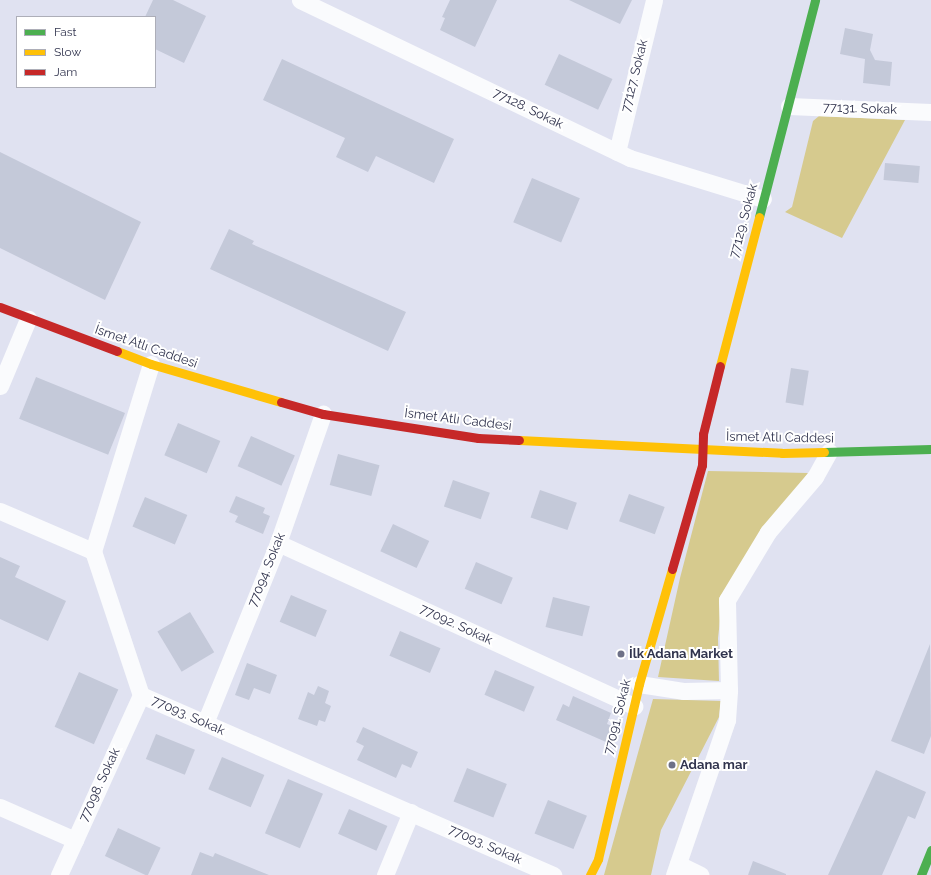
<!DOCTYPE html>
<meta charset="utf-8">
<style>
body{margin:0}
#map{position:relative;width:931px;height:875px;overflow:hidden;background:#e0e2f1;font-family:Raleway,sans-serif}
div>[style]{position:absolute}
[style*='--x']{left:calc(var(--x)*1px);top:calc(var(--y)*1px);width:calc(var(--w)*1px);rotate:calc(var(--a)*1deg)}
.green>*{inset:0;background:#d6ca8e}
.building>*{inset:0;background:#c4c9d9;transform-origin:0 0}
.street>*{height:17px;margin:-8.5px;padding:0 8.5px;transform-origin:8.5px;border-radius:8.5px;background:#fafbfd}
.fast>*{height:9px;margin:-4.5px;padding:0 4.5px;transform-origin:4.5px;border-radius:4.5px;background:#4caf50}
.slow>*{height:9px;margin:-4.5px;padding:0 4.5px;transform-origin:4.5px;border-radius:4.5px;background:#ffc107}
.jam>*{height:9px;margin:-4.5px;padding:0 4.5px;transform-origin:4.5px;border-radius:4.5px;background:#c62828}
.dots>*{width:11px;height:11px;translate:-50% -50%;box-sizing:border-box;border:2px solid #fff;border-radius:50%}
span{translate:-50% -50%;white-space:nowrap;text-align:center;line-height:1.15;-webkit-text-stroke:4px #fff;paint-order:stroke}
.street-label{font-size:13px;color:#31344e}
.poi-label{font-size:13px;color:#31344e;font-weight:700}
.left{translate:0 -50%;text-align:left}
.legend{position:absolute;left:16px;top:16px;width:140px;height:72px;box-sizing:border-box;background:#fff;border:1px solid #adaeb8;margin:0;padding:5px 7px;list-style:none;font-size:12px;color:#31344e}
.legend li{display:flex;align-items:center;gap:8px;height:20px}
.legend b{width:20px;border:1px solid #adaeb8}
</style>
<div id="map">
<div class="green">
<div style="clip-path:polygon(819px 116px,905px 120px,842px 238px,785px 212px,792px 207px,813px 121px)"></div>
<div style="clip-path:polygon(708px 471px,808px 473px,723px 595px,718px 638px,719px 681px,658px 677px,680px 578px)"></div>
<div style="clip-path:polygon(653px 699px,721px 701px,719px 717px,661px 830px,651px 875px,604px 875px)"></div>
</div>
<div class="building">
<div style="clip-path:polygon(153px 0,173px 0,206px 16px,184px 63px,155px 49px,155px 17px,145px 17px)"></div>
<div style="clip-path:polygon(450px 0,497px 0,475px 47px,440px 30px,445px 18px,442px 17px)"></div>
<div style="clip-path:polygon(569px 0,632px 0,620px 24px)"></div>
<div style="clip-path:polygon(845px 28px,873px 34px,870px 50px,875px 60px,892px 62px,890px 86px,863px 83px,865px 59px,840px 54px)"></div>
<div style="left:559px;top:54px;width:59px;height:34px;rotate:25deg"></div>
<div style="clip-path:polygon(282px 59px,454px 139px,434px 183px,376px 156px,368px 172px,336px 157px,345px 138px,263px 100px)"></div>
<div style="clip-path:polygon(0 152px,141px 222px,105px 300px,0 248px)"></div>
<div style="left:885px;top:163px;width:35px;height:17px;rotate:5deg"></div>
<div style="left:532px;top:178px;width:52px;height:48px;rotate:23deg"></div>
<div style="clip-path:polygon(229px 229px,254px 241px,252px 244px,406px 312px,388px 351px,210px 269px)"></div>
<div style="left:791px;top:368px;width:18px;height:35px;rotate:9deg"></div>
<div style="left:36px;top:377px;width:96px;height:45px;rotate:22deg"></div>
<div style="left:178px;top:423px;width:46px;height:35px;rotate:23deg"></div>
<div style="left:251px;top:436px;width:48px;height:33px;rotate:24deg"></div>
<div style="left:338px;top:454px;width:43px;height:32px;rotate:15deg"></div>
<div style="left:453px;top:480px;width:39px;height:28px;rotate:19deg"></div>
<div style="left:540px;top:490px;width:39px;height:29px;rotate:19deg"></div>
<div style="left:629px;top:494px;width:38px;height:29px;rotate:20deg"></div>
<div style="clip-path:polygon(236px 496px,265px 508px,263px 513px,270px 516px,263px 534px,235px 522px,238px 516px,229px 512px)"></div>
<div style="left:145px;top:497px;width:46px;height:32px;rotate:23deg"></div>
<div style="left:393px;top:524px;width:40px;height:30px;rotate:25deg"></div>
<div style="clip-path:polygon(0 557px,20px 566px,15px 577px,66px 601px,48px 641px,0 619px)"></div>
<div style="left:476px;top:562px;width:40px;height:29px;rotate:23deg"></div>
<div style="left:291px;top:595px;width:39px;height:29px;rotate:23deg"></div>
<div style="left:553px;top:597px;width:38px;height:31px;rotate:14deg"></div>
<div style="left:190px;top:612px;width:47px;height:38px;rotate:59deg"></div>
<div style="left:400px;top:631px;width:44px;height:27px;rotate:23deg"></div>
<div style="clip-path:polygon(930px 644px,931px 736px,924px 754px,891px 741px)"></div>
<div style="clip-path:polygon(247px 663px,277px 675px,270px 694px,254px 688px,249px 700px,235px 695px)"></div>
<div style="left:495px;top:670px;width:43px;height:27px;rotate:23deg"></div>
<div style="left:79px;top:672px;width:43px;height:60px;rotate:24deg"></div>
<div style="clip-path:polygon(318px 686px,329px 691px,325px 703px,331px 706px,325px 722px,319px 720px,317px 726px,298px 719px,308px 692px,314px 695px)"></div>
<div style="clip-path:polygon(573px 696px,611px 713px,607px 724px,612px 726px,606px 742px,556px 720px,563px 704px,569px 707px)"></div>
<div style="clip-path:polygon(363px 727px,418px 752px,411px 768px,402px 764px,396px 778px,357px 760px,364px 746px,356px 742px)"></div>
<div style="left:156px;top:734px;width:42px;height:27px;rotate:22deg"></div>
<div style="left:222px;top:757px;width:46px;height:35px;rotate:23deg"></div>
<div style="left:467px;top:768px;width:43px;height:36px;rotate:22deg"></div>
<div style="clip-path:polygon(876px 770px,926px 792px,915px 819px,908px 816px,882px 875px,828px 875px)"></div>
<div style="left:288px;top:779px;width:38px;height:59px;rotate:23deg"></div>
<div style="left:548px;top:800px;width:42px;height:36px;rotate:22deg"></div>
<div style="left:349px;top:809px;width:42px;height:27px;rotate:24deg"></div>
<div style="left:118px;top:828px;width:47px;height:31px;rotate:25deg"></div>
<div style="clip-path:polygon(200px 852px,213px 857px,215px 853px,269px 875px,191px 875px)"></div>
<div style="clip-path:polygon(753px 861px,786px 874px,786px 875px,748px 875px)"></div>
</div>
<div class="street">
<div style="--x:300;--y:0;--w:366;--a:25.6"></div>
<div style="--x:630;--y:158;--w:139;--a:17.1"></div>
<div style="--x:789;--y:106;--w:142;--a:2.4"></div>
<div style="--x:617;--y:152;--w:156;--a:-76.3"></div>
<div style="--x:151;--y:364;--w:196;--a:107.2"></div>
<div style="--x:93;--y:551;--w:152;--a:71.6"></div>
<div style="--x:141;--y:695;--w:450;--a:23.6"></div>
<div style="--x:0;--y:386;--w:73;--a:-67.3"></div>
<div style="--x:0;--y:511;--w:101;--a:23.3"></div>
<div style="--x:278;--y:543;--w:392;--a:24.6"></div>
<div style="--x:639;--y:684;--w:46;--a:8.8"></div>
<div style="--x:684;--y:691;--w:45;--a:-1.3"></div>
<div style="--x:205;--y:723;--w:194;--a:-67.9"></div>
<div style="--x:278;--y:543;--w:137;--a:-70.8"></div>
<div style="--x:0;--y:807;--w:82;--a:23.7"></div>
<div style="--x:678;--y:864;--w:25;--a:26"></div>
<div style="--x:59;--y:875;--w:198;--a:-65.5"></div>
<div style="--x:385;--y:875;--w:68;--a:-67.6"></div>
<div style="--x:674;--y:875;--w:164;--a:-71.1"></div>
<div style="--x:727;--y:720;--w:30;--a:-86"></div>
<div style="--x:729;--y:690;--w:90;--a:-91.3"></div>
<div style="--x:727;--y:600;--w:79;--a:-58.9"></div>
<div style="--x:768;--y:532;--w:72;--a:-49.5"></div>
<div style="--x:815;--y:477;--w:29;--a:-61"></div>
</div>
<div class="fast">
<div style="--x:759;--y:217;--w:224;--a:-75.5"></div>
<div style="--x:824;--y:452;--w:107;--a:-1.6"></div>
<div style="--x:921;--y:875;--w:27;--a:-68"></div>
</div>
<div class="slow">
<div style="--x:117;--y:351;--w:36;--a:21"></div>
<div style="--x:151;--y:364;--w:135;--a:16.3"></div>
<div style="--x:720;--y:366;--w:154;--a:-75.3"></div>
<div style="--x:519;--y:440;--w:263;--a:2.8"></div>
<div style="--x:782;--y:453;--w:42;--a:-1.4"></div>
<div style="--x:590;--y:875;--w:18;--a:-63"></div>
<div style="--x:598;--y:859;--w:180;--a:-76.8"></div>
<div style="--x:639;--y:684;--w:120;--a:-74"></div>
</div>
<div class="jam">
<div style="--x:0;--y:307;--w:125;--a:20.6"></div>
<div style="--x:281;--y:402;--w:44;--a:15.9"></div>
<div style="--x:323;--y:414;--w:157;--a:8.8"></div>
<div style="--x:478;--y:438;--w:41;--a:2.8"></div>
<div style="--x:672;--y:569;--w:108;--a:-73.9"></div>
<div style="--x:702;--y:465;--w:31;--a:-88"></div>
<div style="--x:703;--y:434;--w:70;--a:-76"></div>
</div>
<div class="dots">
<div style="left:621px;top:654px;background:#6e7187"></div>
<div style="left:672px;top:765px;background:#6e7187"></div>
</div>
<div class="street-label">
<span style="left:635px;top:76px;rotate:-76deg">77127. Sokak</span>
<span style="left:528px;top:109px;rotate:26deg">77128. Sokak</span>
<span style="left:860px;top:109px;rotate:2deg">77131. Sokak</span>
<span style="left:744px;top:221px;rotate:-75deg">77129. Sokak</span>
<span style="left:146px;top:347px;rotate:19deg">İsmet Atlı Caddesi</span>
<span style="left:458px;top:420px;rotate:7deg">İsmet Atlı Caddesi</span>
<span style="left:780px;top:438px;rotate:1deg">İsmet Atlı Caddesi</span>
<span style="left:267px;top:570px;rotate:-68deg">77094. Sokak</span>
<span style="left:456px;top:625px;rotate:25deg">77092. Sokak</span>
<span style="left:188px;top:716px;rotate:24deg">77093. Sokak</span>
<span style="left:618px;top:717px;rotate:-76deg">77091. Sokak</span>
<span style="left:100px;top:785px;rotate:-65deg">77098. Sokak</span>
<span style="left:485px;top:845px;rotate:24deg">77093. Sokak</span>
</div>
<div class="poi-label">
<span class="left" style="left:629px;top:654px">İlk Adana Market</span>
<span class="left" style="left:680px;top:765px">Adana mar</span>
</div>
<ul class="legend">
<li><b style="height:5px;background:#4caf50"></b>Fast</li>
<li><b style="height:5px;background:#ffc107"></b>Slow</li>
<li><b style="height:5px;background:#c62828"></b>Jam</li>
</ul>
</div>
